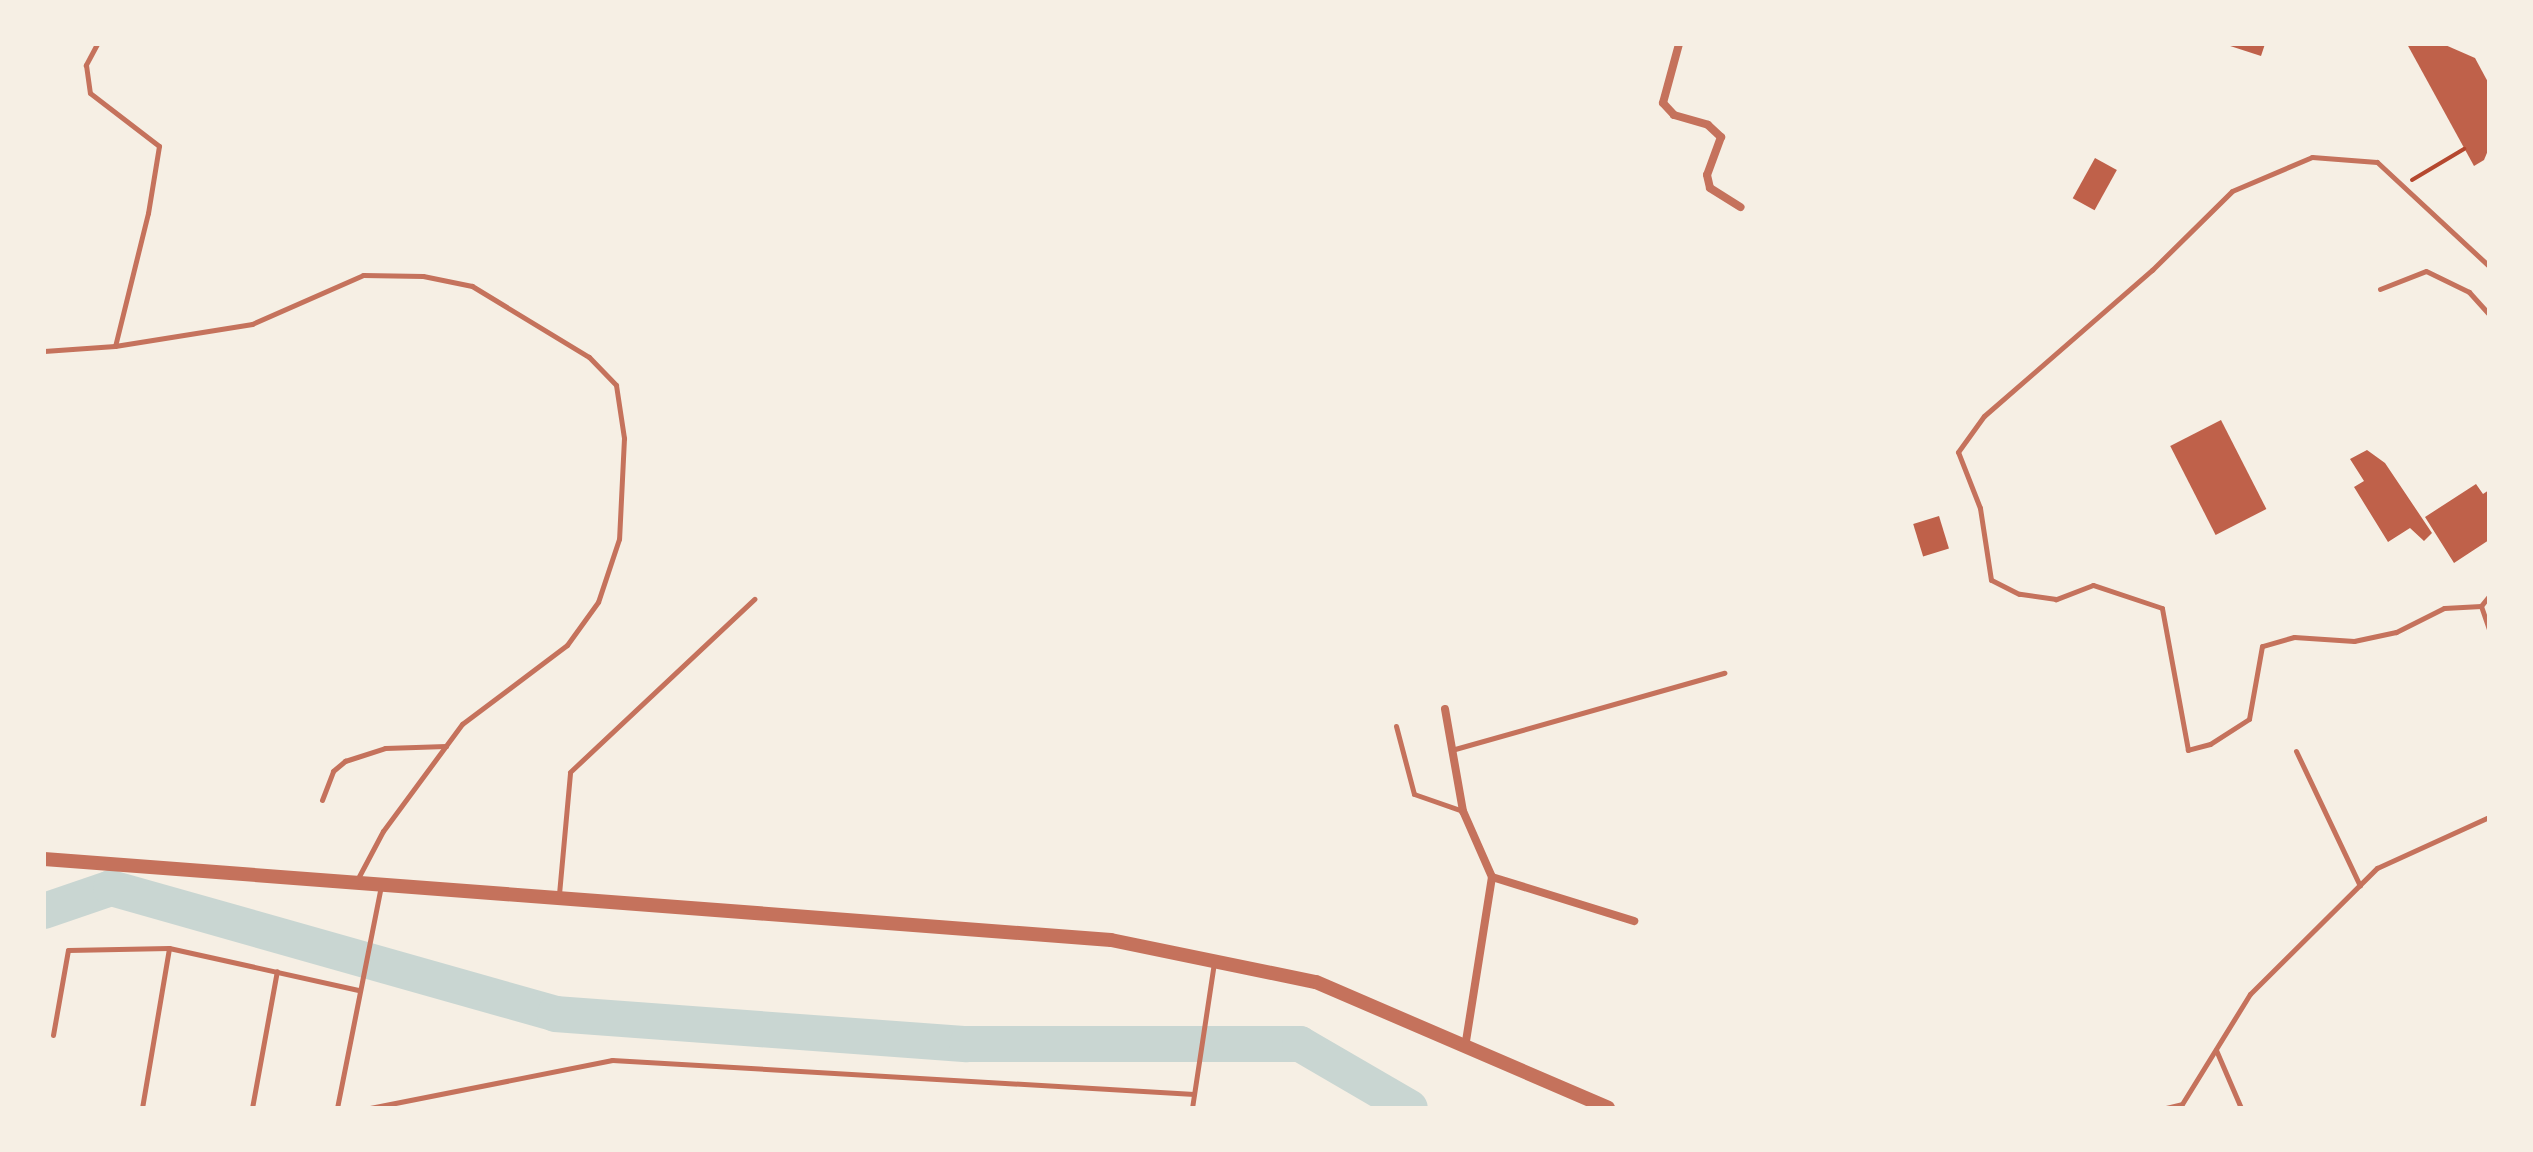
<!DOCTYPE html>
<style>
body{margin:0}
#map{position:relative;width:2533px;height:1152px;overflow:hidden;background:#f6efe4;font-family:Inter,sans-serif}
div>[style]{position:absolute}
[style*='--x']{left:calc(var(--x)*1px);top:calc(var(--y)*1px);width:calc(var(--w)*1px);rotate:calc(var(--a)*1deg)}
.river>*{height:36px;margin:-18px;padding:0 18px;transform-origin:18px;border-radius:18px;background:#c9d6d2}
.building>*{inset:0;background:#bf614a;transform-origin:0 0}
.path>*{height:4px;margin:-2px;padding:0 2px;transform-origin:2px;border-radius:2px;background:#b5482f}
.service>*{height:5px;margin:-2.5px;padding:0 2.5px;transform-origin:2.5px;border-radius:2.5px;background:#c5725c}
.minor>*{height:8px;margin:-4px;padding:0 4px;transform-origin:4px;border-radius:4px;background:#c5725c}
.tertiary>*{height:14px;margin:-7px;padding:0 7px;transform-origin:7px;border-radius:7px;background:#c5725c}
span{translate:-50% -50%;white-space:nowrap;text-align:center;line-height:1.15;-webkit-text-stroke:6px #f6efe4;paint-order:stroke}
.frame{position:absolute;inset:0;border:46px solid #f6efe4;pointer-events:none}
</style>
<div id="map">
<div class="river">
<div style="--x:44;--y:911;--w:71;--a:-18.9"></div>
<div style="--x:111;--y:888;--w:462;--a:15.8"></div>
<div style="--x:555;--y:1014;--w:413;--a:4.2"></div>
<div style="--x:967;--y:1044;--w:333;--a:0"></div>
<div style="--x:1300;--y:1044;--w:127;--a:30.2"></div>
</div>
<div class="building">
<div style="clip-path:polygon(2224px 44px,2265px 44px,2261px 56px)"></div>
<div style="clip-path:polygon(2407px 44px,2443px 44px,2475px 58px,2489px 84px,2489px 148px,2484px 160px,2474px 166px)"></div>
<div style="left:2095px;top:158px;width:25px;height:46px;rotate:29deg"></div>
<div style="left:2221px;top:420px;width:100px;height:57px;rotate:63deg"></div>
<div style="clip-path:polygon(2367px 450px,2385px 463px,2432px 533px,2424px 541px,2410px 528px,2388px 542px,2354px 487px,2364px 481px,2350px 459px)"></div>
<div style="clip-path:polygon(2476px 484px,2483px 494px,2489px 490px,2489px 540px,2454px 563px,2425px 517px)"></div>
<div style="left:1939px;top:516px;width:34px;height:27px;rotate:73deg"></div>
</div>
<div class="path">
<div style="--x:2412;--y:180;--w:61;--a:-30.8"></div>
</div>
<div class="service">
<div style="--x:97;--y:44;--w:24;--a:118"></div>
<div style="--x:86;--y:65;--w:28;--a:82"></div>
<div style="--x:90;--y:93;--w:87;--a:37.5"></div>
<div style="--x:159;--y:146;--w:68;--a:99.3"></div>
<div style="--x:148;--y:213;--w:137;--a:103.9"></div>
<div style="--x:115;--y:346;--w:139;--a:-9.1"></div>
<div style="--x:252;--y:324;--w:121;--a:-23.8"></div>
<div style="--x:363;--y:275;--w:60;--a:1"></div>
<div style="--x:423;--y:276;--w:50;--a:11.5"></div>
<div style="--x:472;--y:286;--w:137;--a:31.3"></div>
<div style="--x:589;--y:357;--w:39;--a:46"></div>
<div style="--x:616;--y:385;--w:54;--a:81.4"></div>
<div style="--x:624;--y:438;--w:101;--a:92.8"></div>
<div style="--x:619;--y:539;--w:66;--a:108.4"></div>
<div style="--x:598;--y:602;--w:53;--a:125.8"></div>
<div style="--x:567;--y:645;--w:131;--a:143"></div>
<div style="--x:462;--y:724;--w:133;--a:126.4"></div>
<div style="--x:383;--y:831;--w:58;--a:117.9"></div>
<div style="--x:2380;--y:289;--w:49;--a:-21.4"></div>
<div style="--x:2426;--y:271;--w:48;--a:26"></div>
<div style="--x:2469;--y:292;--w:30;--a:48"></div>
<div style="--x:44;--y:351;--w:71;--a:-4"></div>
<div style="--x:2489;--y:596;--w:13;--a:129"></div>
<div style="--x:2481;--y:606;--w:24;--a:71"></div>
<div style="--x:2481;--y:606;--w:37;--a:177"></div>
<div style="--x:2444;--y:608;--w:54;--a:153.4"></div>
<div style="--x:2396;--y:632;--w:43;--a:167.9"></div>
<div style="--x:2354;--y:641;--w:60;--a:-176.2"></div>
<div style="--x:2294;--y:637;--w:33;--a:164"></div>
<div style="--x:2262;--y:646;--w:74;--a:100.1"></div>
<div style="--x:2249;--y:719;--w:46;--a:147.3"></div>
<div style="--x:2210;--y:744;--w:23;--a:165"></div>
<div style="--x:2188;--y:750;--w:144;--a:-100.4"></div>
<div style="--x:2162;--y:608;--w:73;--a:-161.6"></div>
<div style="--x:2093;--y:585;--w:40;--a:159"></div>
<div style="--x:2056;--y:599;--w:37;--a:-172"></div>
<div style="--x:2019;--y:594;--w:31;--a:-153"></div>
<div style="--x:1991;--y:580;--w:73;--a:-98.7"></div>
<div style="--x:1980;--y:508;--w:60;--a:-111.4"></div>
<div style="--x:1958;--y:452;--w:44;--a:-54.2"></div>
<div style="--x:1984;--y:416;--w:223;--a:-41"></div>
<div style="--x:2152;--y:270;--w:112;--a:-44.6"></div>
<div style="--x:2232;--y:191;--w:87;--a:-23"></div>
<div style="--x:2312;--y:157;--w:65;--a:4.4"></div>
<div style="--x:2377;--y:162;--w:153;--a:42.9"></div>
<div style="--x:1396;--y:726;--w:70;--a:75.2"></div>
<div style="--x:1414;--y:794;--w:52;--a:19.1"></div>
<div style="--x:1455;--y:749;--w:280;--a:-15.8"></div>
<div style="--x:2296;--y:751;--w:149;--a:64.6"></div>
<div style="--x:322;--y:800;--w:31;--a:-69"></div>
<div style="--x:333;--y:771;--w:16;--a:-40"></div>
<div style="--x:345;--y:761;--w:42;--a:-18"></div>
<div style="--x:385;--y:748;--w:61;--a:-1.9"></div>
<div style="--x:559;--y:894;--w:122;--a:-84.8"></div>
<div style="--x:570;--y:772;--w:253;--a:-43.2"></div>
<div style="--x:53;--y:1035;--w:86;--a:-80"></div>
<div style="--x:68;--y:950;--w:101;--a:-1.1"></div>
<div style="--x:169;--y:948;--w:195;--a:12.5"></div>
<div style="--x:2216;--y:1050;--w:63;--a:66.7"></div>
<div style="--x:142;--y:1108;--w:162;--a:-80.4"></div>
<div style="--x:252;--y:1108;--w:139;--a:-79.7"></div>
<div style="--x:337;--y:1108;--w:227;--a:-78.8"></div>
<div style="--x:370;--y:1108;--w:247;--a:-11.2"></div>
<div style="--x:612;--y:1060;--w:583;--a:3.34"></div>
<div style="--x:1192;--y:1108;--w:147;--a:-81.4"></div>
<div style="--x:2166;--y:1108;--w:16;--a:-14"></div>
<div style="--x:2182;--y:1104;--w:129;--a:-58.3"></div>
<div style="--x:2250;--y:994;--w:179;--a:-44.8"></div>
<div style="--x:2377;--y:868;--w:123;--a:-24.5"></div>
</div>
<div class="minor">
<div style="--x:1679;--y:44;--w:61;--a:105.2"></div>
<div style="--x:1663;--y:103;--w:16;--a:47"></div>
<div style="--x:1674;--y:115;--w:35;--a:16"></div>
<div style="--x:1708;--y:125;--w:18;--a:43"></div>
<div style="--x:1721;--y:137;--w:40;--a:110.2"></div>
<div style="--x:1707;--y:175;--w:13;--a:77"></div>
<div style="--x:1710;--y:188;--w:36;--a:32"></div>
<div style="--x:1445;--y:709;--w:104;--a:80"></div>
<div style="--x:1463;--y:811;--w:72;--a:66.3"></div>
<div style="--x:1492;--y:877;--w:172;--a:99"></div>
<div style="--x:1492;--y:877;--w:149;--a:17.2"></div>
</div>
<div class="tertiary">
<div style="--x:44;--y:859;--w:1070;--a:4.34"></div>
<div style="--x:1111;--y:940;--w:209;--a:11.6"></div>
<div style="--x:1316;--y:982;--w:318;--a:23.3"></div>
</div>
<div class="frame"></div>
</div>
